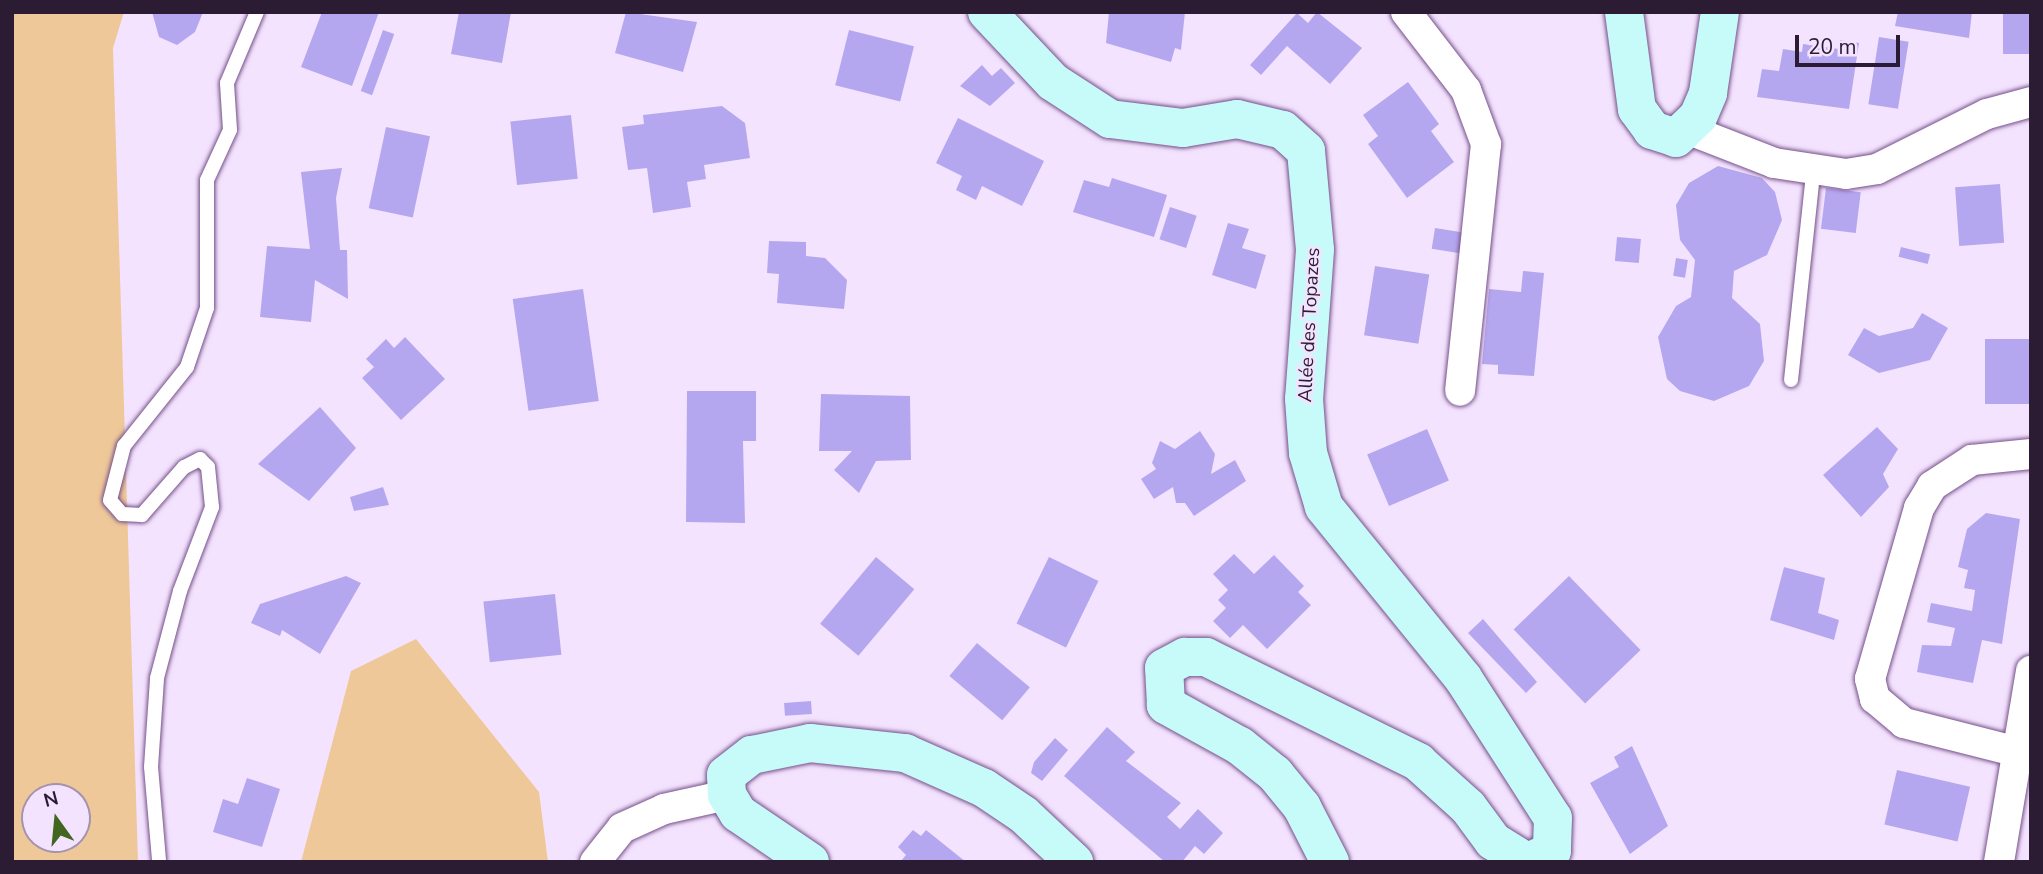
<!DOCTYPE html>
<meta charset="utf-8">
<style>
body{margin:0}
#map{position:relative;width:2043px;height:874px;overflow:hidden;background:#f4e3fe;font-family:"Nunito Sans",sans-serif}
div>[style]{position:absolute}
[style*='--x']{left:calc(var(--x)*1px);top:calc(var(--y)*1px);width:calc(var(--w)*1px);rotate:calc(var(--a)*1deg)}
.green>*{inset:0;background:#efc899}
.building>*{inset:0;background:#b5a7ef;transform-origin:0 0}
.roads{filter:drop-shadow(0 0 2px #75508a) drop-shadow(0 0 2px #75508a)}
.lane>*{height:14px;margin:-7px;padding:0 7px;transform-origin:7px;border-radius:7px;background:#fff}
.street>*{height:30px;margin:-15px;padding:0 15px;transform-origin:15px;border-radius:15px;background:#fff}
.secondary>*{height:38px;margin:-19px;padding:0 19px;transform-origin:19px;border-radius:19px;background:#c7fbfa}
span{translate:-50% -50%;white-space:nowrap;text-align:center;line-height:1.15;-webkit-text-stroke:5px #f4e3fe;paint-order:stroke}
.street-label{font-size:19px;color:#2b1c34}
.frame{position:absolute;inset:0;border:14px solid #2b1c34;pointer-events:none}
.north{position:absolute;left:21px;top:783px;width:70px;height:70px;box-sizing:border-box;background:#f4e3fe;border:2px solid #a493ad;border-radius:50%;rotate:345deg;font-size:19px;font-weight:700;line-height:28px;text-align:center;color:#2b1c34}
.north::after{content:'';display:block;margin:auto;width:24px;height:32px;background:#42661f;clip-path:polygon(50% 0,100% 100%,50% 72%,0 100%)}
.scale{position:absolute;left:1795px;top:35px;width:105px;height:32px;box-sizing:border-box;border:4px solid #2b1c34;border-top:0;padding-left:9px;font-size:21px;line-height:24px;white-space:nowrap;color:#2b1c34;-webkit-text-stroke:5px #f4e3fe;paint-order:stroke}
</style>
<div id="map">
<div class="green">
<div style="clip-path:polygon(evenodd,12px 12px,124px 12px,113px 48px,138px 862px,12px 862px,12px 12px,35px 797px,77px 797px,77px 839px,35px 839px,35px 797px)"></div>
<div style="clip-path:polygon(416px 639px,539px 792px,548px 862px,301px 862px,351px 671px)"></div>
</div>
<div class="building">
<div style="clip-path:polygon(152px 12px,203px 12px,195px 32px,177px 45px,159px 37px)"></div>
<div style="clip-path:polygon(322px 12px,379px 12px,352px 86px,301px 67px)"></div>
<div style="clip-path:polygon(459px 12px,511px 12px,502px 63px,451px 54px)"></div>
<div style="clip-path:polygon(626px 12px,697px 22px,683px 72px,615px 53px)"></div>
<div style="clip-path:polygon(1109px 12px,1185px 12px,1181px 50px,1175px 48px,1171px 62px,1106px 43px)"></div>
<div style="clip-path:polygon(1317px 12px,1362px 48px,1330px 84px,1287px 46px,1261px 75px,1250px 65px,1297px 13px,1308px 23px)"></div>
<div style="clip-path:polygon(1898px 12px,1972px 12px,1969px 38px,1895px 26px)"></div>
<div style="left:2003px;top:12px;width:28px;height:42px"></div>
<div style="left:383px;top:30px;width:12px;height:65px;rotate:20deg"></div>
<div style="left:849px;top:30px;width:67px;height:57px;rotate:14deg"></div>
<div style="left:1879px;top:37px;width:30px;height:68px;rotate:9deg"></div>
<div style="clip-path:polygon(1840px 40px,1859px 43px,1849px 109px,1757px 97px,1762px 69px,1779px 71px,1783px 49px,1802px 52px,1803px 44px,1839px 49px)"></div>
<div style="clip-path:polygon(982px 65px,992px 76px,1001px 68px,1015px 83px,990px 106px,960px 86px)"></div>
<div style="clip-path:polygon(1408px 82px,1439px 124px,1431px 131px,1454px 162px,1407px 198px,1368px 144px,1378px 136px,1363px 115px)"></div>
<div style="clip-path:polygon(722px 106px,745px 123px,750px 158px,704px 165px,706px 179px,687px 182px,691px 207px,653px 213px,647px 168px,628px 170px,622px 127px,644px 124px,643px 115px)"></div>
<div style="left:571px;top:115px;width:64px;height:61px;rotate:84deg"></div>
<div style="clip-path:polygon(958px 118px,1044px 161px,1022px 206px,982px 186px,976px 200px,956px 190px,962px 176px,936px 163px)"></div>
<div style="left:386px;top:127px;width:45px;height:83px;rotate:12deg"></div>
<div style="clip-path:polygon(1718px 166px,1762px 178px,1775px 192px,1782px 220px,1767px 255px,1734px 271px,1732px 298px,1760px 324px,1764px 361px,1749px 386px,1714px 401px,1680px 391px,1667px 379px,1658px 337px,1676px 306px,1691px 297px,1695px 260px,1680px 240px,1676px 205px,1689px 183px)"></div>
<div style="clip-path:polygon(342px 168px,336px 198px,340px 250px,347px 250px,348px 299px,315px 280px,311px 322px,260px 317px,267px 246px,310px 249px,301px 172px)"></div>
<div style="clip-path:polygon(1112px 178px,1167px 195px,1154px 237px,1073px 212px,1084px 180px,1109px 187px)"></div>
<div style="left:2000px;top:184px;width:59px;height:45px;rotate:86deg"></div>
<div style="left:1826px;top:188px;width:35px;height:41px;rotate:7deg"></div>
<div style="left:1170px;top:207px;width:28px;height:34px;rotate:18deg"></div>
<div style="clip-path:polygon(1228px 223px,1249px 229px,1242px 248px,1266px 255px,1256px 289px,1212px 275px)"></div>
<div style="left:1435px;top:228px;width:30px;height:21px;rotate:9deg"></div>
<div style="left:1617px;top:237px;width:24px;height:24px;rotate:5deg"></div>
<div style="clip-path:polygon(769px 241px,806px 242px,806px 256px,825px 258px,847px 280px,844px 309px,777px 303px,779px 274px,767px 273px)"></div>
<div style="left:1901px;top:247px;width:30px;height:10px;rotate:14deg"></div>
<div style="left:1676px;top:258px;width:12px;height:18px;rotate:9deg"></div>
<div style="left:1375px;top:266px;width:55px;height:70px;rotate:9deg"></div>
<div style="clip-path:polygon(1523px 271px,1544px 273px,1534px 376px,1498px 374px,1498px 365px,1482px 364px,1489px 289px,1521px 292px)"></div>
<div style="left:583px;top:289px;width:113px;height:71px;rotate:82deg"></div>
<div style="clip-path:polygon(1922px 313px,1948px 328px,1930px 360px,1879px 373px,1848px 355px,1864px 328px,1879px 336px,1913px 328px)"></div>
<div style="clip-path:polygon(405px 337px,445px 379px,401px 420px,362px 378px,374px 367px,366px 359px,386px 339px,394px 348px)"></div>
<div style="left:2031px;top:339px;width:65px;height:46px;rotate:90deg"></div>
<div style="clip-path:polygon(687px 391px,756px 391px,756px 441px,743px 441px,745px 523px,686px 522px)"></div>
<div style="clip-path:polygon(821px 394px,910px 396px,911px 460px,876px 461px,859px 493px,834px 470px,852px 451px,819px 451px)"></div>
<div style="clip-path:polygon(320px 407px,356px 448px,309px 501px,258px 464px)"></div>
<div style="clip-path:polygon(1877px 427px,1898px 449px,1883px 474px,1889px 487px,1861px 517px,1823px 475px)"></div>
<div style="left:1427px;top:429px;width:56px;height:65px;rotate:67deg"></div>
<div style="clip-path:polygon(1200px 431px,1215px 454px,1211px 474px,1235px 460px,1246px 481px,1194px 516px,1185px 503px,1176px 503px,1173px 487px,1154px 499px,1141px 479px,1156px 469px,1152px 463px,1160px 441px,1175px 449px)"></div>
<div style="clip-path:polygon(383px 487px,389px 505px,354px 511px,350px 497px)"></div>
<div style="clip-path:polygon(1986px 513px,2020px 519px,2002px 644px,1982px 640px,1973px 683px,1917px 672px,1922px 645px,1951px 646px,1955px 628px,1927px 622px,1931px 603px,1972px 611px,1975px 590px,1964px 588px,1968px 570px,1958px 567px,1967px 529px)"></div>
<div style="clip-path:polygon(1234px 554px,1254px 574px,1274px 555px,1304px 586px,1298px 592px,1311px 605px,1267px 649px,1243px 625px,1230px 638px,1213px 621px,1226px 608px,1218px 600px,1228px 590px,1213px 574px)"></div>
<div style="left:876px;top:557px;width:50px;height:87px;rotate:40deg"></div>
<div style="left:1049px;top:557px;width:55px;height:74px;rotate:26deg"></div>
<div style="clip-path:polygon(1784px 567px,1825px 578px,1818px 613px,1839px 620px,1834px 640px,1770px 620px)"></div>
<div style="clip-path:polygon(346px 576px,361px 583px,320px 654px,282px 630px,280px 636px,251px 623px,260px 604px)"></div>
<div style="left:1569px;top:576px;width:103px;height:77px;rotate:46deg"></div>
<div style="left:555px;top:594px;width:61px;height:72px;rotate:84deg"></div>
<div style="clip-path:polygon(1483px 619px,1537px 682px,1526px 693px,1468px 633px)"></div>
<div style="left:977px;top:643px;width:69px;height:43px;rotate:40deg"></div>
<div style="left:811px;top:701px;width:13px;height:27px;rotate:86deg"></div>
<div style="clip-path:polygon(1107px 727px,1135px 752px,1126px 761px,1181px 803px,1167px 817px,1180px 829px,1198px 809px,1223px 833px,1204px 854px,1195px 846px,1182px 862px,1165px 862px,1064px 776px)"></div>
<div style="clip-path:polygon(1055px 738px,1068px 750px,1042px 781px,1031px 773px,1034px 762px)"></div>
<div style="clip-path:polygon(1632px 746px,1668px 826px,1630px 854px,1590px 783px,1619px 767px,1614px 757px)"></div>
<div style="left:1897px;top:770px;width:75px;height:56px;rotate:13deg"></div>
<div style="clip-path:polygon(247px 778px,280px 789px,262px 847px,213px 832px,223px 799px,238px 804px)"></div>
<div style="clip-path:polygon(913px 830px,921px 836px,926px 830px,966px 862px,900px 862px,906px 855px,898px 847px)"></div>
</div>
<div class="roads">
<div class="lane">
<div style="--x:1791;--y:380;--w:207;--a:-83.9"></div>
<div style="--x:159;--y:860;--w:93;--a:-94.9"></div>
<div style="--x:151;--y:767;--w:89;--a:-86.1"></div>
<div style="--x:157;--y:678;--w:90;--a:-75.2"></div>
<div style="--x:180;--y:591;--w:90;--a:-69.1"></div>
<div style="--x:212;--y:507;--w:40;--a:-95.7"></div>
<div style="--x:208;--y:467;--w:11;--a:-135"></div>
<div style="--x:200;--y:459;--w:18;--a:153"></div>
<div style="--x:184;--y:467;--w:64;--a:131.2"></div>
<div style="--x:142;--y:515;--w:20;--a:-177"></div>
<div style="--x:122;--y:514;--w:18;--a:-131"></div>
<div style="--x:110;--y:500;--w:56;--a:-75.5"></div>
<div style="--x:124;--y:446;--w:101;--a:-51.4"></div>
<div style="--x:187;--y:367;--w:62;--a:-71.3"></div>
<div style="--x:207;--y:308;--w:128;--a:-90"></div>
<div style="--x:207;--y:180;--w:55;--a:-65.3"></div>
<div style="--x:230;--y:130;--w:47;--a:-93.7"></div>
<div style="--x:227;--y:83;--w:77;--a:-67.1"></div>
</div>
<div class="street">
<div style="--x:1406;--y:12;--w:98;--a:52.4"></div>
<div style="--x:1466;--y:90;--w:58;--a:69.7"></div>
<div style="--x:1486;--y:144;--w:248;--a:96"></div>
<div style="--x:1687;--y:129;--w:93;--a:21.3"></div>
<div style="--x:1774;--y:163;--w:73;--a:8.7"></div>
<div style="--x:1846;--y:174;--w:31;--a:-9"></div>
<div style="--x:1877;--y:169;--w:123;--a:-26.6"></div>
<div style="--x:1987;--y:114;--w:46;--a:-15.3"></div>
<div style="--x:2014;--y:751;--w:114;--a:-165.7"></div>
<div style="--x:1904;--y:723;--w:38;--a:-140"></div>
<div style="--x:1875;--y:699;--w:21;--a:-104"></div>
<div style="--x:1870;--y:679;--w:178;--a:-74"></div>
<div style="--x:1919;--y:508;--w:26;--a:-59"></div>
<div style="--x:1932;--y:486;--w:48;--a:-33"></div>
<div style="--x:1972;--y:460;--w:59;--a:-5.8"></div>
<div style="--x:595;--y:862;--w:43;--a:-51.5"></div>
<div style="--x:622;--y:828;--w:46;--a:-24.3"></div>
<div style="--x:664;--y:809;--w:65;--a:-12.5"></div>
<div style="--x:1999;--y:862;--w:194;--a:-80.5"></div>
</div>
<div class="secondary">
<div style="--x:987;--y:12;--w:96;--a:46.7"></div>
<div style="--x:1053;--y:82;--w:68;--a:33"></div>
<div style="--x:1110;--y:119;--w:74;--a:7"></div>
<div style="--x:1183;--y:128;--w:55;--a:-9.5"></div>
<div style="--x:1237;--y:119;--w:47;--a:13.4"></div>
<div style="--x:1283;--y:130;--w:31;--a:42"></div>
<div style="--x:1306;--y:151;--w:99;--a:84.8"></div>
<div style="--x:1315;--y:250;--w:149;--a:94.2"></div>
<div style="--x:1304;--y:399;--w:54;--a:85.8"></div>
<div style="--x:1308;--y:453;--w:56;--a:73.5"></div>
<div style="--x:1324;--y:507;--w:220;--a:50.9"></div>
<div style="--x:1463;--y:678;--w:166;--a:57.3"></div>
<div style="--x:1553;--y:818;--w:33;--a:92"></div>
<div style="--x:1552;--y:851;--w:26;--a:155"></div>
<div style="--x:1624;--y:12;--w:98;--a:82.4"></div>
<div style="--x:1637;--y:109;--w:26;--a:54"></div>
<div style="--x:1652;--y:130;--w:25;--a:18"></div>
<div style="--x:1676;--y:138;--w:30;--a:-44"></div>
<div style="--x:1698;--y:117;--w:26;--a:-67"></div>
<div style="--x:1708;--y:93;--w:82;--a:-81.6"></div>
<div style="--x:810;--y:862;--w:87;--a:-145.8"></div>
<div style="--x:738;--y:813;--w:21;--a:-121"></div>
<div style="--x:727;--y:795;--w:20;--a:-93"></div>
<div style="--x:726;--y:775;--w:33;--a:-38"></div>
<div style="--x:752;--y:755;--w:59;--a:-11.7"></div>
<div style="--x:810;--y:743;--w:96;--a:6"></div>
<div style="--x:905;--y:753;--w:86;--a:23.9"></div>
<div style="--x:984;--y:788;--w:48;--a:34"></div>
<div style="--x:1024;--y:815;--w:69;--a:43.2"></div>
<div style="--x:1330;--y:862;--w:62;--a:-117"></div>
<div style="--x:1302;--y:807;--w:43;--a:-129.3"></div>
<div style="--x:1275;--y:774;--w:45;--a:-141.3"></div>
<div style="--x:1240;--y:746;--w:85;--a:-151"></div>
<div style="--x:1166;--y:705;--w:37;--a:-93"></div>
<div style="--x:1164;--y:668;--w:24;--a:-28"></div>
<div style="--x:1185;--y:657;--w:21;--a:0"></div>
<div style="--x:1206;--y:657;--w:237;--a:26.3"></div>
<div style="--x:1418;--y:762;--w:67;--a:42"></div>
<div style="--x:1468;--y:807;--w:42;--a:53.7"></div>
<div style="--x:1493;--y:841;--w:39;--a:32"></div>
</div>
</div>
<div class="street-label">
<span style="left:1310px;top:325px;rotate:-87deg">Allée des Topazes</span>
</div>
<div class="frame"></div>
<div class="north">N</div>
<div class="scale">20 m</div>
</div>
